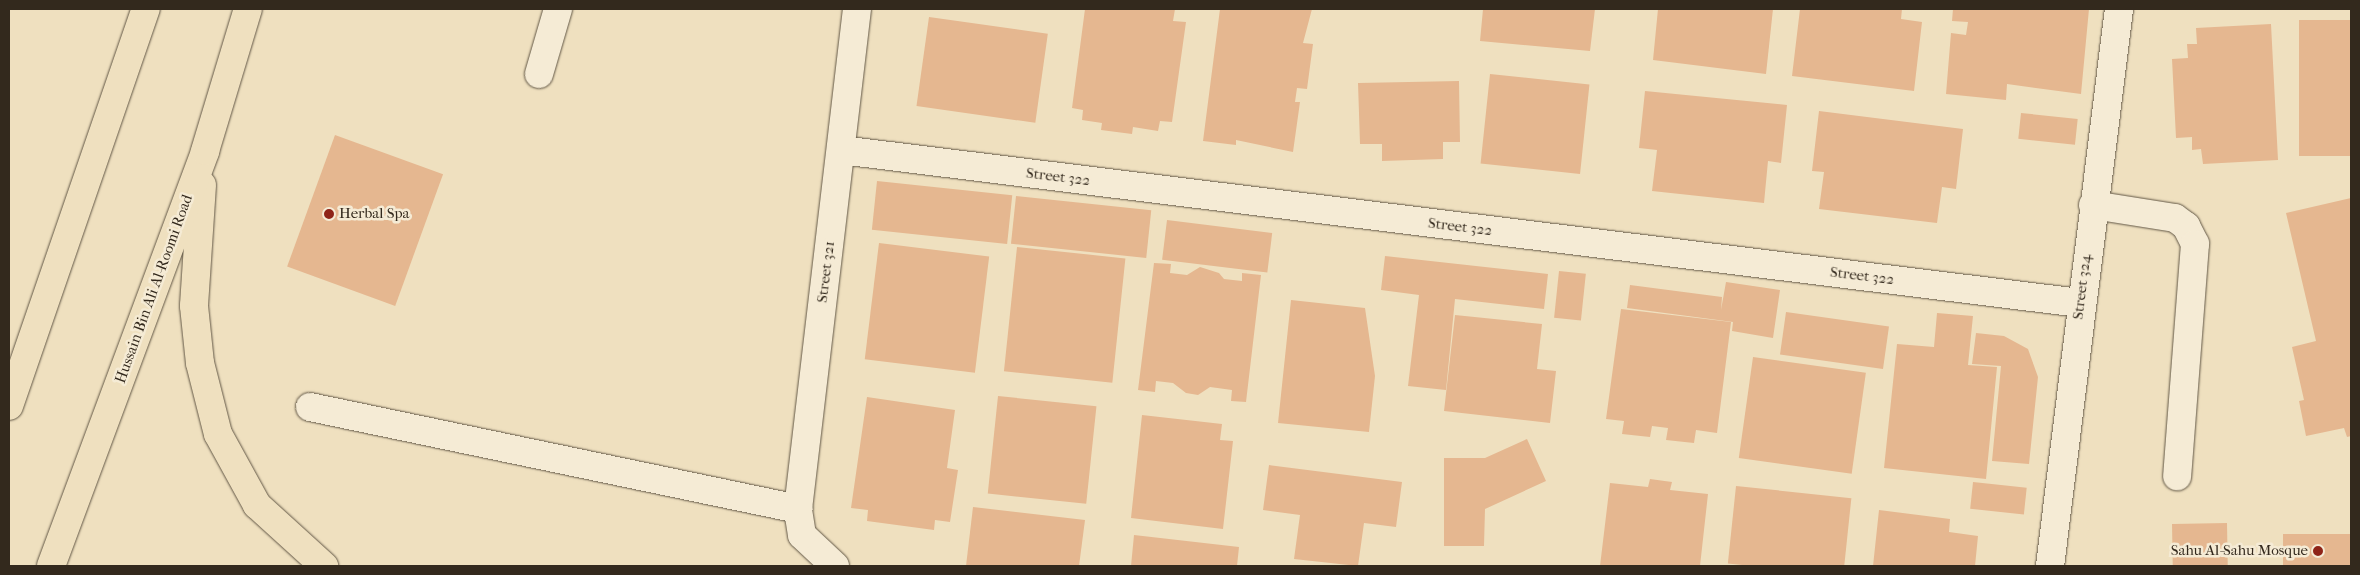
<!DOCTYPE html>
<style>
body{margin:0}
#map{position:relative;width:2360px;height:575px;overflow:hidden;background:#efe0bf;font-family:"IM FELL French Canon",serif}
div>[style]{position:absolute}
[style*='--x']{left:calc(var(--x)*1px);top:calc(var(--y)*1px);width:calc(var(--w)*1px);rotate:calc(var(--a)*1deg)}
.building>*{inset:0;background:#e5b790;transform-origin:0 0}
.roads{filter:drop-shadow(0 0 1px #625746) drop-shadow(0 0 1px #625746)}
.minor>*{height:28px;margin:-14px;padding:0 14px;transform-origin:14px;border-radius:14px;background:#f5ebd5}
.highway>*{height:28px;margin:-14px;padding:0 14px;transform-origin:14px;border-radius:14px;background:#efe0bf}
.dots>*{width:14px;height:14px;translate:-50% -50%;box-sizing:border-box;border:2px solid #f5ebd5;border-radius:50%}
span{translate:-50% -50%;white-space:nowrap;text-align:center;line-height:1.15;-webkit-text-stroke:5px #f5ebd5;paint-order:stroke}
.street-label{font-size:15px;color:#33291d}
.poi-label{font-size:15px;color:#33291d}
.left{translate:0 -50%;text-align:left}
.right{translate:-100% -50%;text-align:right}
.frame{position:absolute;inset:0;border:10px solid #33291d;pointer-events:none}
</style>
<div id="map">
<div class="building">
<div style="clip-path:polygon(1085px 9px,1175px 9px,1173px 21px,1186px 22px,1172px 122px,1160px 121px,1158px 131px,1133px 127px,1132px 134px,1101px 130px,1102px 123px,1082px 120px,1083px 110px,1072px 108px)"></div>
<div style="clip-path:polygon(1220px 9px,1312px 9px,1303px 43px,1313px 44px,1307px 89px,1297px 88px,1295px 102px,1300px 102px,1293px 152px,1236px 140px,1236px 145px,1203px 141px)"></div>
<div style="clip-path:polygon(1483px 9px,1595px 9px,1590px 51px,1480px 41px)"></div>
<div style="clip-path:polygon(1658px 9px,1773px 9px,1766px 74px,1653px 60px)"></div>
<div style="clip-path:polygon(1800px 9px,1902px 9px,1901px 19px,1922px 22px,1914px 91px,1792px 76px)"></div>
<div style="clip-path:polygon(1953px 9px,2089px 9px,2081px 94px,2007px 84px,2006px 100px,1946px 94px,1951px 33px,1966px 35px,1968px 22px,1952px 21px)"></div>
<div style="left:929px;top:17px;width:120px;height:90px;rotate:8deg"></div>
<div style="left:2351px;top:20px;width:136px;height:52px;rotate:90deg"></div>
<div style="clip-path:polygon(2271px 24px,2278px 160px,2203px 164px,2201px 149px,2192px 150px,2192px 137px,2176px 138px,2172px 59px,2188px 58px,2187px 44px,2197px 44px,2196px 28px)"></div>
<div style="left:1490px;top:74px;width:100px;height:90px;rotate:6deg"></div>
<div style="clip-path:polygon(1459px 81px,1460px 142px,1443px 142px,1443px 159px,1382px 161px,1382px 144px,1360px 144px,1358px 83px)"></div>
<div style="clip-path:polygon(1645px 91px,1787px 105px,1781px 163px,1768px 161px,1764px 203px,1652px 191px,1657px 150px,1639px 148px)"></div>
<div style="clip-path:polygon(1819px 111px,1963px 129px,1956px 189px,1942px 187px,1937px 223px,1819px 209px,1824px 172px,1812px 171px)"></div>
<div style="left:2021px;top:113px;width:57px;height:26px;rotate:6deg"></div>
<div style="left:335px;top:135px;width:115px;height:140px;rotate:20deg"></div>
<div style="left:877px;top:181px;width:136px;height:49px;rotate:6deg"></div>
<div style="left:1016px;top:196px;width:136px;height:48px;rotate:6deg"></div>
<div style="clip-path:polygon(2351px 198px,2351px 436px,2347px 437px,2344px 428px,2306px 436px,2299px 401px,2304px 400px,2292px 347px,2316px 341px,2286px 213px)"></div>
<div style="left:1167px;top:220px;width:106px;height:40px;rotate:7deg"></div>
<div style="left:879px;top:243px;width:111px;height:117px;rotate:7deg"></div>
<div style="left:1017px;top:247px;width:109px;height:125px;rotate:6deg"></div>
<div style="clip-path:polygon(1385px 256px,1548px 274px,1544px 309px,1455px 299px,1446px 390px,1408px 386px,1419px 295px,1381px 290px)"></div>
<div style="clip-path:polygon(1154px 263px,1171px 264px,1170px 273px,1187px 275px,1200px 267px,1219px 273px,1224px 279px,1242px 281px,1242px 273px,1261px 275px,1246px 402px,1231px 401px,1232px 390px,1210px 387px,1198px 395px,1186px 393px,1173px 383px,1156px 381px,1155px 392px,1138px 390px)"></div>
<div style="left:1559px;top:271px;width:27px;height:47px;rotate:6deg"></div>
<div style="clip-path:polygon(1726px 282px,1780px 290px,1773px 338px,1732px 331px,1733px 322px,1627px 308px,1630px 285px,1722px 297px,1721px 310px)"></div>
<div style="clip-path:polygon(1291px 300px,1365px 308px,1375px 376px,1369px 432px,1278px 423px)"></div>
<div style="clip-path:polygon(1621px 309px,1731px 322px,1717px 433px,1696px 430px,1694px 443px,1666px 440px,1668px 428px,1652px 426px,1650px 437px,1622px 434px,1624px 421px,1606px 419px)"></div>
<div style="left:1786px;top:312px;width:104px;height:43px;rotate:8deg"></div>
<div style="clip-path:polygon(1937px 313px,1973px 316px,1968px 365px,1997px 367px,1986px 479px,1884px 468px,1897px 344px,1934px 347px)"></div>
<div style="clip-path:polygon(1455px 315px,1542px 324px,1537px 369px,1556px 371px,1550px 423px,1444px 411px)"></div>
<div style="clip-path:polygon(1976px 333px,2004px 336px,2028px 349px,2038px 377px,2029px 464px,1992px 461px,2001px 366px,1972px 364px)"></div>
<div style="left:1753px;top:357px;width:114px;height:102px;rotate:8deg"></div>
<div style="left:998px;top:396px;width:99px;height:98px;rotate:6deg"></div>
<div style="clip-path:polygon(867px 397px,955px 410px,947px 468px,958px 470px,950px 522px,935px 520px,934px 530px,867px 521px,868px 510px,851px 508px)"></div>
<div style="clip-path:polygon(1142px 415px,1222px 424px,1220px 440px,1233px 441px,1223px 529px,1131px 518px)"></div>
<div style="clip-path:polygon(1527px 439px,1546px 481px,1485px 509px,1484px 546px,1444px 546px,1444px 458px,1485px 458px)"></div>
<div style="clip-path:polygon(1269px 465px,1402px 482px,1396px 527px,1364px 523px,1358px 566px,1294px 559px,1300px 515px,1263px 510px)"></div>
<div style="clip-path:polygon(1650px 479px,1672px 482px,1670px 490px,1708px 494px,1700px 566px,1600px 566px,1610px 483px,1648px 487px)"></div>
<div style="left:1973px;top:482px;width:54px;height:27px;rotate:6deg"></div>
<div style="left:1736px;top:486px;width:116px;height:78px;rotate:6deg"></div>
<div style="clip-path:polygon(973px 507px,1085px 520px,1079px 566px,966px 566px)"></div>
<div style="clip-path:polygon(1879px 510px,1950px 519px,1949px 532px,1978px 536px,1975px 566px,1873px 566px)"></div>
<div style="left:2227px;top:523px;width:43px;height:55px;rotate:89deg"></div>
<div style="left:2351px;top:534px;width:32px;height:68px;rotate:90deg"></div>
<div style="clip-path:polygon(1134px 535px,1239px 547px,1237px 566px,1131px 566px)"></div>
</div>
<div class="roads">
<div class="minor">
<div style="--x:539;--y:74;--w:68;--a:-73.7"></div>
<div style="--x:841;--y:150;--w:1248;--a:7.04"></div>
<div style="--x:2093;--y:205;--w:83;--a:9"></div>
<div style="--x:2175;--y:218;--w:14;--a:36"></div>
<div style="--x:2186;--y:226;--w:20;--a:63"></div>
<div style="--x:2195;--y:244;--w:233;--a:94.4"></div>
<div style="--x:310;--y:407;--w:499;--a:11.8"></div>
<div style="--x:835;--y:566;--w:45;--a:-136.8"></div>
<div style="--x:802;--y:535;--w:26;--a:-99"></div>
<div style="--x:798;--y:509;--w:503;--a:-83.27"></div>
<div style="--x:2050;--y:566;--w:561;--a:-82.94"></div>
</div>
<div class="highway">
<div style="--x:202;--y:185;--w:121;--a:93.8"></div>
<div style="--x:194;--y:306;--w:57;--a:84"></div>
<div style="--x:200;--y:363;--w:73;--a:75.8"></div>
<div style="--x:218;--y:434;--w:81;--a:61.2"></div>
<div style="--x:257;--y:505;--w:91;--a:42.3"></div>
<div style="--x:9;--y:406;--w:420;--a:-71"></div>
<div style="--x:51;--y:566;--w:443;--a:-69.6"></div>
<div style="--x:205;--y:151;--w:148;--a:-73.2"></div>
</div>
</div>
<div class="dots">
<div style="left:329px;top:214px;background:#8f2418"></div>
<div style="left:2318px;top:551px;background:#8f2418"></div>
</div>
<div class="street-label">
<span style="left:1058px;top:177px;rotate:7deg">Street 322</span>
<span style="left:1460px;top:227px;rotate:7deg">Street 322</span>
<span style="left:826px;top:272px;rotate:-83deg">Street 321</span>
<span style="left:1862px;top:276px;rotate:7deg">Street 322</span>
<span style="left:2082px;top:287px;rotate:-83deg">Street 324</span>
<span style="left:154px;top:289px;rotate:-70deg">Hussain Bin Ali Al-Roomi Road</span>
</div>
<div class="poi-label">
<span class="left" style="left:339px;top:214px">Herbal Spa</span>
<span class="right" style="left:2308px;top:551px">Sahu Al-Sahu Mosque</span>
</div>
<div class="frame"></div>
</div>
